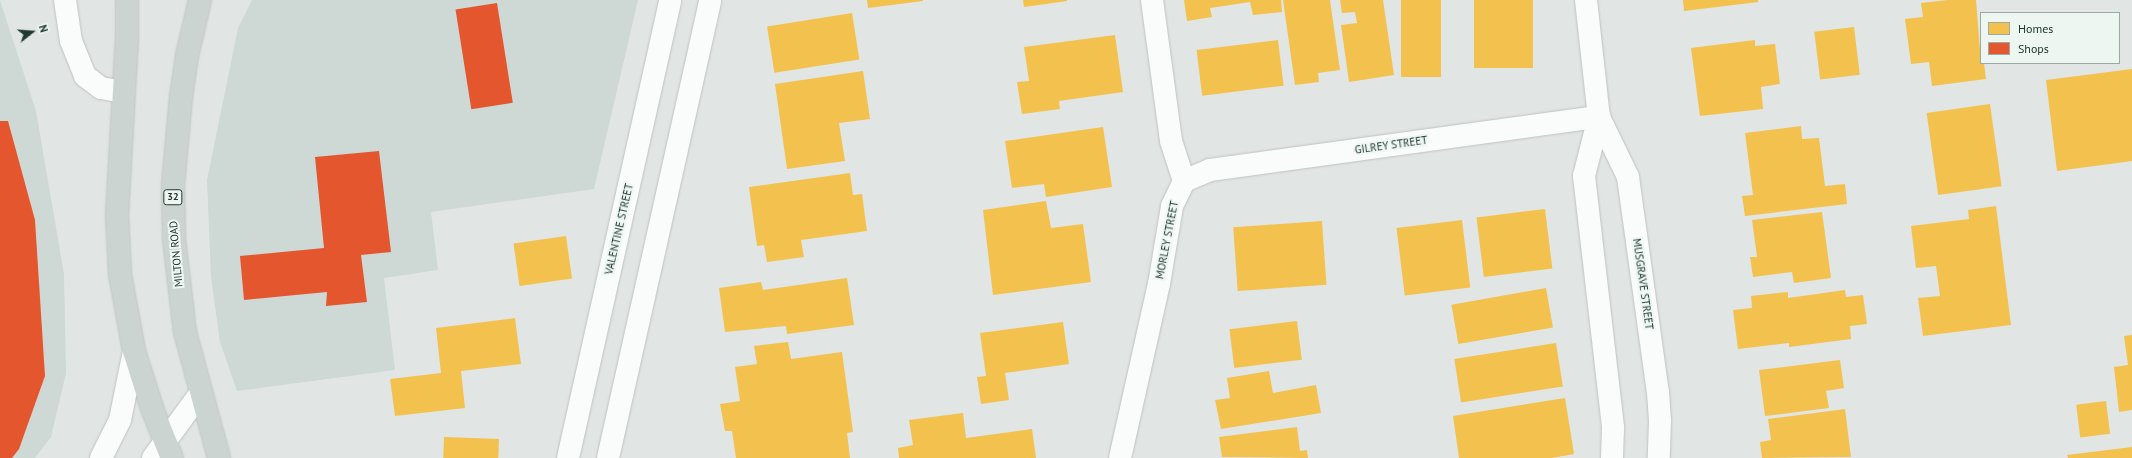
<!DOCTYPE html>
<style>
body{margin:0}
#map{position:relative;width:2132px;height:458px;overflow:hidden;background:#e1e6e4;font-family:"PT Sans",sans-serif}
div>[style]{position:absolute}
[style*='--x']{left:calc(var(--x)*1px);top:calc(var(--y)*1px);width:calc(var(--w)*1px);rotate:calc(var(--a)*1deg)}
.built>*{inset:0;background:#ced8d4}
.homes>*{inset:0;background:#f2c14e;transform-origin:0 0}
.shops>*{inset:0;background:#e4572e;transform-origin:0 0}
.roads{filter:drop-shadow(0 0 1px #bec3c1) drop-shadow(0 0 1px #bec3c1)}
.minor>*{height:22px;margin:-11px;padding:0 11px;transform-origin:11px;border-radius:11px;background:#fafbfb}
.major>*{height:22px;margin:-11px;padding:0 11px;transform-origin:11px;border-radius:11px;background:#ccd4d2}
span{translate:-50% -50%;white-space:nowrap;text-align:center;line-height:1.15;-webkit-text-stroke:4px #eef6f2;paint-order:stroke}
.shield-label span{padding:1px 3px;background:#eef6f2;border:1px solid;border-radius:3px;-webkit-text-stroke-width:0}
.shield-label{font-size:10px;color:#203932;font-weight:700}
.street-label{font-size:11px;color:#203932}
.legend{position:absolute;left:1980px;top:12px;width:140px;height:52px;box-sizing:border-box;background:#eef6f2;border:1px solid #9caaa5;margin:0;padding:5px 7px;list-style:none;font-size:12px;color:#203932}
.legend li{display:flex;align-items:center;gap:8px;height:20px}
.legend b{width:20px;border:1px solid #9caaa5}
.north{position:absolute;left:12px;top:12px;width:40px;height:40px;-webkit-text-stroke:3px #eef6f2;paint-order:stroke;rotate:73deg;font-size:11px;font-weight:700;line-height:16px;text-align:center;color:#203932}
.north::after{content:'';display:block;margin:auto;width:14px;height:18px;background:#203932;clip-path:polygon(50% 0,100% 100%,50% 72%,0 100%)}
</style>
<div id="map">
<div class="built">
<div style="clip-path:polygon(0 0,36px 111px,64px 274px,66px 373px,51px 437px,35px 458px,0 458px)"></div>
<div style="clip-path:polygon(252px 0,638px 0,594px 189px,431px 212px,438px 270px,384px 278px,395px 370px,237px 391px,220px 342px,211px 277px,207px 180px,238px 28px)"></div>
</div>
<div class="homes">
<div style="clip-path:polygon(867px 0,923px 0,923px 1px,868px 8px)"></div>
<div style="clip-path:polygon(1023px 0,1067px 0,1067px 1px,1024px 7px)"></div>
<div style="clip-path:polygon(1184px 0,1281px 0,1282px 12px,1253px 15px,1250px 2px,1210px 8px,1212px 17px,1187px 21px)"></div>
<div style="clip-path:polygon(1283px 0,1330px 0,1340px 70px,1318px 73px,1319px 82px,1295px 85px)"></div>
<div style="clip-path:polygon(1340px 0,1383px 0,1394px 75px,1349px 82px,1341px 25px,1357px 23px,1355px 12px,1342px 13px)"></div>
<div style="left:1401px;top:0;width:40px;height:77px"></div>
<div style="left:1474px;top:0;width:59px;height:68px"></div>
<div style="clip-path:polygon(1683px 0,1758px 0,1758px 2px,1684px 11px)"></div>
<div style="clip-path:polygon(1948px 0,1976px 0,1981px 63px,1984px 63px,1986px 79px,1932px 86px,1929px 62px,1911px 64px,1905px 19px,1923px 17px,1921px 3px)"></div>
<div style="left:852px;top:13px;width:47px;height:86px;rotate:81deg"></div>
<div style="left:1854px;top:27px;width:48px;height:40px;rotate:83deg"></div>
<div style="clip-path:polygon(1115px 35px,1123px 92px,1059px 101px,1060px 109px,1022px 114px,1017px 82px,1029px 81px,1024px 47px)"></div>
<div style="left:1278px;top:40px;width:46px;height:82px;rotate:83deg"></div>
<div style="clip-path:polygon(1755px 40px,1755px 46px,1775px 44px,1780px 84px,1761px 87px,1763px 109px,1700px 116px,1691px 48px)"></div>
<div style="clip-path:polygon(2132px 69px,2132px 161px,2057px 171px,2046px 80px)"></div>
<div style="clip-path:polygon(863px 71px,870px 119px,839px 123px,845px 161px,787px 169px,775px 84px)"></div>
<div style="left:1990px;top:104px;width:83px;height:64px;rotate:82deg"></div>
<div style="clip-path:polygon(1801px 126px,1802px 139px,1819px 138px,1825px 186px,1845px 184px,1847px 204px,1745px 216px,1742px 196px,1753px 195px,1745px 133px)"></div>
<div style="clip-path:polygon(1103px 127px,1112px 187px,1046px 197px,1044px 184px,1012px 188px,1005px 141px)"></div>
<div style="clip-path:polygon(850px 173px,853px 195px,862px 194px,867px 231px,801px 240px,804px 257px,767px 262px,764px 245px,757px 246px,749px 187px)"></div>
<div style="clip-path:polygon(1046px 201px,1051px 228px,1083px 224px,1091px 282px,993px 295px,983px 210px)"></div>
<div style="clip-path:polygon(1996px 206px,2011px 325px,1923px 336px,1918px 298px,1940px 296px,1936px 266px,1916px 268px,1911px 226px,1969px 219px,1968px 210px)"></div>
<div style="left:1545px;top:209px;width:60px;height:69px;rotate:83deg"></div>
<div style="clip-path:polygon(1822px 212px,1831px 278px,1794px 283px,1792px 272px,1753px 277px,1750px 257px,1757px 257px,1752px 220px)"></div>
<div style="left:1462px;top:220px;width:68px;height:66px;rotate:83deg"></div>
<div style="left:1322px;top:221px;width:64px;height:89px;rotate:86deg"></div>
<div style="left:566px;top:236px;width:43px;height:53px;rotate:82deg"></div>
<div style="clip-path:polygon(847px 278px,854px 325px,787px 334px,786px 326px,725px 332px,719px 288px,761px 282px,763px 290px)"></div>
<div style="left:1546px;top:288px;width:40px;height:96px;rotate:80deg"></div>
<div style="clip-path:polygon(1845px 290px,1846px 297px,1863px 295px,1867px 324px,1850px 326px,1851px 339px,1789px 347px,1789px 343px,1738px 349px,1733px 310px,1752px 308px,1751px 296px,1788px 292px,1788px 298px)"></div>
<div style="clip-path:polygon(515px 318px,521px 364px,461px 371px,465px 408px,395px 416px,390px 379px,441px 373px,436px 328px)"></div>
<div style="left:1297px;top:321px;width:39px;height:68px;rotate:83deg"></div>
<div style="clip-path:polygon(1063px 322px,1069px 364px,1005px 373px,1009px 400px,981px 404px,977px 377px,986px 376px,980px 333px)"></div>
<div style="clip-path:polygon(2132px 335px,2132px 410px,2119px 412px,2114px 367px,2128px 365px,2124px 336px)"></div>
<div style="clip-path:polygon(788px 342px,791px 359px,842px 352px,853px 432px,847px 433px,850px 458px,736px 458px,732px 431px,725px 431px,720px 404px,740px 401px,735px 367px,757px 364px,754px 346px)"></div>
<div style="left:1556px;top:343px;width:44px;height:103px;rotate:81deg"></div>
<div style="clip-path:polygon(1840px 360px,1844px 388px,1826px 391px,1829px 408px,1765px 416px,1759px 370px)"></div>
<div style="clip-path:polygon(1269px 371px,1273px 393px,1316px 385px,1321px 413px,1221px 429px,1215px 400px,1230px 398px,1227px 378px)"></div>
<div style="clip-path:polygon(1565px 398px,1574px 454px,1552px 458px,1459px 458px,1453px 416px)"></div>
<div style="left:2106px;top:401px;width:33px;height:30px;rotate:83deg"></div>
<div style="clip-path:polygon(1845px 409px,1851px 457px,1762px 458px,1760px 442px,1771px 440px,1768px 419px)"></div>
<div style="clip-path:polygon(963px 413px,966px 438px,1032px 429px,1036px 458px,899px 458px,898px 448px,913px 445px,909px 420px)"></div>
<div style="clip-path:polygon(1297px 427px,1300px 451px,1307px 450px,1308px 458px,1222px 457px,1219px 437px)"></div>
<div style="left:444px;top:437px;width:55px;height:21px;rotate:2deg"></div>
<div style="clip-path:polygon(2132px 447px,2132px 458px,2068px 458px,2067px 455px)"></div>
</div>
<div class="shops">
<div style="left:497px;top:3px;width:101px;height:42px;rotate:81deg"></div>
<div style="clip-path:polygon(0 121px,8px 121px,35px 220px,45px 376px,19px 449px,12px 458px,0 458px)"></div>
<div style="clip-path:polygon(379px 151px,391px 252px,361px 255px,367px 302px,326px 306px,327px 292px,244px 300px,240px 256px,324px 248px,315px 157px)"></div>
</div>
<div class="roads">
<div class="minor">
<div style="--x:65;--y:0;--w:41;--a:81.7"></div>
<div style="--x:71;--y:41;--w:38;--a:68"></div>
<div style="--x:85;--y:76;--w:20;--a:37"></div>
<div style="--x:101;--y:88;--w:23;--a:10"></div>
<div style="--x:1152;--y:0;--w:142;--a:82.3"></div>
<div style="--x:1171;--y:141;--w:42;--a:72"></div>
<div style="--x:1586;--y:0;--w:118;--a:83.7"></div>
<div style="--x:1599;--y:117;--w:67;--a:64.2"></div>
<div style="--x:1628;--y:177;--w:217;--a:82.1"></div>
<div style="--x:1658;--y:392;--w:29;--a:86"></div>
<div style="--x:1660;--y:421;--w:37;--a:92"></div>
<div style="--x:1599;--y:117;--w:61;--a:104.3"></div>
<div style="--x:1584;--y:176;--w:254;--a:83.4"></div>
<div style="--x:1613;--y:428;--w:30;--a:92"></div>
<div style="--x:101;--y:458;--w:42;--a:-63.4"></div>
<div style="--x:120;--y:420;--w:70;--a:-78.5"></div>
<div style="--x:153;--y:458;--w:79;--a:-53.7"></div>
<div style="--x:568;--y:458;--w:469;--a:-77.4"></div>
<div style="--x:608;--y:458;--w:469;--a:-77.4"></div>
<div style="--x:1120;--y:458;--w:178;--a:-77.4"></div>
<div style="--x:1159;--y:284;--w:79;--a:-80.5"></div>
<div style="--x:1172;--y:206;--w:28;--a:-64"></div>
<div style="--x:1184;--y:181;--w:28;--a:-23"></div>
<div style="--x:1210;--y:170;--w:393;--a:-7.8"></div>
</div>
<div class="major">
<div style="--x:127;--y:0;--w:37;--a:90"></div>
<div style="--x:127;--y:37;--w:177;--a:93.2"></div>
<div style="--x:117;--y:214;--w:60;--a:87.1"></div>
<div style="--x:120;--y:274;--w:78;--a:79.7"></div>
<div style="--x:134;--y:351;--w:63;--a:72.4"></div>
<div style="--x:153;--y:411;--w:51;--a:68"></div>
<div style="--x:200;--y:0;--w:57;--a:103.1"></div>
<div style="--x:187;--y:56;--w:41;--a:98.3"></div>
<div style="--x:181;--y:97;--w:88;--a:95.2"></div>
<div style="--x:173;--y:185;--w:54;--a:88.9"></div>
<div style="--x:174;--y:239;--w:94;--a:83.3"></div>
<div style="--x:185;--y:332;--w:131;--a:74.9"></div>
</div>
</div>
<div class="shield-label">
<span style="left:173px;top:197px">32</span>
</div>
<div class="street-label">
<span style="left:1391px;top:145px;rotate:-8deg">GILREY STREET</span>
<span style="left:619px;top:229px;rotate:-77deg">VALENTINE STREET</span>
<span style="left:1167px;top:240px;rotate:-79deg">MORLEY STREET</span>
<span style="left:176px;top:254px;rotate:-95deg">MILTON ROAD</span>
<span style="left:1643px;top:284px;rotate:82deg">MUSGRAVE STREET</span>
</div>
<ul class="legend">
<li><b style="height:11px;background:#f2c14e"></b>Homes</li>
<li><b style="height:11px;background:#e4572e"></b>Shops</li>
</ul>
<div class="north">N</div>
</div>
